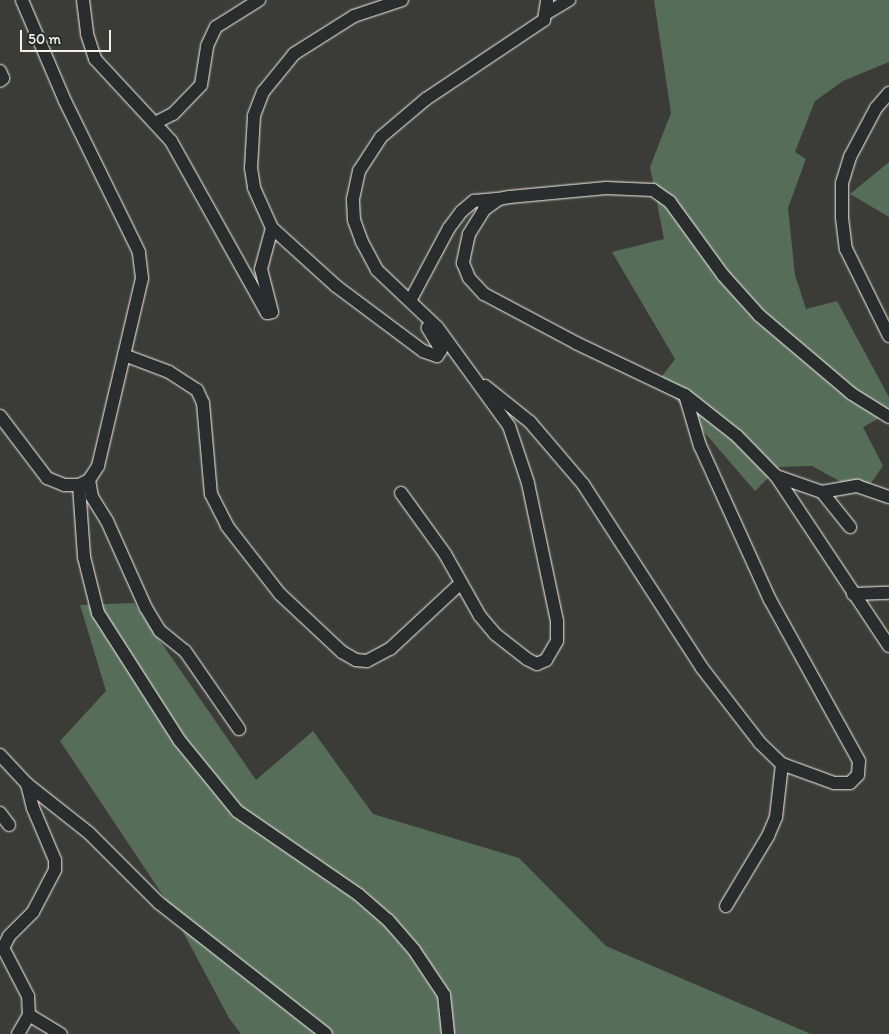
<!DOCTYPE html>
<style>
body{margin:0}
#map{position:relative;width:889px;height:1034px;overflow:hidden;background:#3b3b37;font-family:Itim,sans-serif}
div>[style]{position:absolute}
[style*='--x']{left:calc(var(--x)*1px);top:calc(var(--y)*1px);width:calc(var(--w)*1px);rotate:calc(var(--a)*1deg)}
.green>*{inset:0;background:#566d59}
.roads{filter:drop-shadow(0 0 1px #f4f1e8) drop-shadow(0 0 1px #f4f1e8)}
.minor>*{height:12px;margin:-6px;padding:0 6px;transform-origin:6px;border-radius:6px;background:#2a2d2e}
span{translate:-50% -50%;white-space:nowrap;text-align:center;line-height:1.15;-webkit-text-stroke:4px #2a2d2e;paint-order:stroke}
.scale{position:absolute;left:20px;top:30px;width:91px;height:22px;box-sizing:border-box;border:2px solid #f4f1e8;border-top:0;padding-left:6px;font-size:15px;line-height:18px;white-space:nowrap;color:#f4f1e8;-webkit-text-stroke:4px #2a2d2e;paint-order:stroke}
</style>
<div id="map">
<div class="green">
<div style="clip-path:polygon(654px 0,889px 0,889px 62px,843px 81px,815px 101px,795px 152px,806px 159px,788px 208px,795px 275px,806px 309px,837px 301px,889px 397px,889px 413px,863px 427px,883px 466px,863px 494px,812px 466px,779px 467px,755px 491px,659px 380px,675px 359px,612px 252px,664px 239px,650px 167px,671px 113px)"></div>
<div style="clip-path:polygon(889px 162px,889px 217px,850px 194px)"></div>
<div style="clip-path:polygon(134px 603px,256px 780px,313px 731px,373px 814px,519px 858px,606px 946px,811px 1034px,241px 1034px,229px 1018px,166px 900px,60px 741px,106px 691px,80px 605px)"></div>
</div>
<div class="roads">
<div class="minor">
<div style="--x:83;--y:0;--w:34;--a:83"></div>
<div style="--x:87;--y:34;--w:26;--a:72"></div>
<div style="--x:95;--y:59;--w:112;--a:47.2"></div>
<div style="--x:171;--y:141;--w:197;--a:60.8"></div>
<div style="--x:267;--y:313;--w:5;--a:-11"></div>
<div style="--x:272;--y:312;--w:44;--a:-104.3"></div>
<div style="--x:261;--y:269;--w:42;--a:-75"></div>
<div style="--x:402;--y:0;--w:51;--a:161.6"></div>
<div style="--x:354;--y:16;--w:71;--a:147.7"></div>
<div style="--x:294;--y:54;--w:49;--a:129.2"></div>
<div style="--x:263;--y:92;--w:26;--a:111"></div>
<div style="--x:254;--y:116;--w:52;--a:93.3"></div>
<div style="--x:251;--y:168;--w:20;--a:81"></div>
<div style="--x:254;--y:188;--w:44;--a:65.8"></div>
<div style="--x:272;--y:228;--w:86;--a:42.2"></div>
<div style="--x:336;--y:286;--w:109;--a:36.8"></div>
<div style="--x:423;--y:351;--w:15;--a:20"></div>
<div style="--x:437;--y:356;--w:7;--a:-56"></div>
<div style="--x:441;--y:350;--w:26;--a:-121"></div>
<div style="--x:547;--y:13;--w:26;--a:-31"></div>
<div style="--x:0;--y:71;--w:8;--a:67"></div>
<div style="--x:3;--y:78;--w:4;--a:135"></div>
<div style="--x:889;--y:93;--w:20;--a:131"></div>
<div style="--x:876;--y:108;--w:55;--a:118"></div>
<div style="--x:850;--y:157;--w:27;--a:107"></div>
<div style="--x:842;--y:183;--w:35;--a:90"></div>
<div style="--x:842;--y:218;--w:31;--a:83"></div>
<div style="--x:846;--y:249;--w:97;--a:63.7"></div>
<div style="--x:155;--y:123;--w:20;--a:-27"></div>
<div style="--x:173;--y:114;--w:40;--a:-46"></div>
<div style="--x:201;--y:85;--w:39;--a:-81"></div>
<div style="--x:207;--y:46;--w:21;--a:-65"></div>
<div style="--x:216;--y:27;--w:51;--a:-32.1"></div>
<div style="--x:410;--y:301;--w:83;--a:-61.9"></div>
<div style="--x:449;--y:228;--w:21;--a:-53"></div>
<div style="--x:462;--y:211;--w:16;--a:-40"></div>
<div style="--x:474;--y:201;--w:25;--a:-5"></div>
<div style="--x:124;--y:355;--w:48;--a:20.7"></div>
<div style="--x:169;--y:372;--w:33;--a:33"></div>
<div style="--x:197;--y:390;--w:14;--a:65"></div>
<div style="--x:203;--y:403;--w:91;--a:85"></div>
<div style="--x:211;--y:494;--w:36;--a:63"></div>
<div style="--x:227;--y:526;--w:86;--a:52.1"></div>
<div style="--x:280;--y:594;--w:85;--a:43.1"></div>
<div style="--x:342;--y:652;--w:16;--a:30"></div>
<div style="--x:356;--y:660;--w:11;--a:5"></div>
<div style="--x:367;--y:661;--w:26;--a:-28"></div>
<div style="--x:390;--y:649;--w:97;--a:-42.9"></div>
<div style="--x:485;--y:386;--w:58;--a:38.7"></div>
<div style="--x:530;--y:422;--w:82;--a:49.5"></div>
<div style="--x:583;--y:484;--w:219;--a:57.1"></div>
<div style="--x:702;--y:668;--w:95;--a:52.3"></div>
<div style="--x:760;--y:743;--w:30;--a:44"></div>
<div style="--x:782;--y:764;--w:55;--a:20.1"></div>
<div style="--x:834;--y:783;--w:16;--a:0"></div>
<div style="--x:850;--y:783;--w:11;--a:-45"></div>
<div style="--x:858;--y:775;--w:14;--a:-86"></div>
<div style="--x:859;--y:761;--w:184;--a:-118.9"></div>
<div style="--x:770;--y:600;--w:169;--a:-114.4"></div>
<div style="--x:700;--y:446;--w:53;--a:-106.4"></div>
<div style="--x:0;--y:416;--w:78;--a:52.8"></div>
<div style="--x:47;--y:478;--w:18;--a:22"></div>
<div style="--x:64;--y:485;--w:15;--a:0"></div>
<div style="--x:79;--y:485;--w:11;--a:-27"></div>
<div style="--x:89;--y:480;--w:17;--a:-57"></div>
<div style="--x:98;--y:466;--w:193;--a:-76.8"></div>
<div style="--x:142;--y:278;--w:26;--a:-97"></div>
<div style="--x:139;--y:252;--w:168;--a:-116.1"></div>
<div style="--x:65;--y:101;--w:110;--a:-113.1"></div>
<div style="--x:889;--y:417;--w:44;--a:-148.1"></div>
<div style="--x:852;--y:394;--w:122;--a:-139.7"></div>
<div style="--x:759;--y:315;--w:54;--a:-132"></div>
<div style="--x:723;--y:275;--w:90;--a:-126"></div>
<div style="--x:670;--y:202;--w:21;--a:-145"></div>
<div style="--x:653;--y:190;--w:47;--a:-177.6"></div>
<div style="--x:606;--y:188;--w:97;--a:174.7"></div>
<div style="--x:509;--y:197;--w:10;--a:169"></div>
<div style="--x:499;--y:199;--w:19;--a:144"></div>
<div style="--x:484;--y:210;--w:28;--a:122"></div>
<div style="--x:469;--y:234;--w:30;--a:102"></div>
<div style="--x:463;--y:263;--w:16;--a:68"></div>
<div style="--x:469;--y:278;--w:22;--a:47"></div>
<div style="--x:484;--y:294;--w:104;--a:28"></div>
<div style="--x:576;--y:343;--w:121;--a:25.5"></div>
<div style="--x:685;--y:395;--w:66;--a:38.3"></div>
<div style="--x:737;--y:436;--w:56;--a:45.7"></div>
<div style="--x:776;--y:476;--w:204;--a:56.4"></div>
<div style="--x:776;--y:476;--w:49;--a:19.2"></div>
<div style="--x:822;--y:492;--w:36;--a:-10"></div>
<div style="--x:857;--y:486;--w:34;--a:19"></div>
<div style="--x:89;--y:480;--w:17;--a:80"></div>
<div style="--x:92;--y:497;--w:28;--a:58"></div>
<div style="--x:107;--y:521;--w:95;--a:65.9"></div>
<div style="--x:146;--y:608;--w:27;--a:59"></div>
<div style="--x:160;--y:631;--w:32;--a:39"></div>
<div style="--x:185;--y:651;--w:95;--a:55.3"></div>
<div style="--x:79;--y:485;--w:72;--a:86"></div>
<div style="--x:84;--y:557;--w:58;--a:76"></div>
<div style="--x:98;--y:613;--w:152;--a:57.4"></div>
<div style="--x:180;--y:741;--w:90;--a:50.8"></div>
<div style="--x:237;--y:811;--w:148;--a:34.5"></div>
<div style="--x:359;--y:895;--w:38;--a:41"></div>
<div style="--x:388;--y:920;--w:40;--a:49"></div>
<div style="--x:414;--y:950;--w:54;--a:56.3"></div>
<div style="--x:444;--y:995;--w:39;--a:84"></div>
<div style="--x:822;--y:492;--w:45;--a:51.3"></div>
<div style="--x:401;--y:493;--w:75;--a:54.2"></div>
<div style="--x:445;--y:554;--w:71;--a:60.6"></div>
<div style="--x:480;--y:616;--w:23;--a:50"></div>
<div style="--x:495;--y:634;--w:41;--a:38"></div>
<div style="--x:527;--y:659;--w:11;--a:27"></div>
<div style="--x:537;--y:664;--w:10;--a:-24"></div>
<div style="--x:546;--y:660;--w:22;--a:-60"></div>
<div style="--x:557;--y:641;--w:20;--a:-90"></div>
<div style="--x:557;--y:621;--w:141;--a:-101.9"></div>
<div style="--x:528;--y:483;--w:60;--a:-108.4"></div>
<div style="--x:509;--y:426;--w:122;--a:-126"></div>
<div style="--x:437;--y:327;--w:83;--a:-136.5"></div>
<div style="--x:377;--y:270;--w:32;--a:-118"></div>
<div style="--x:362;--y:242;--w:23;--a:-110"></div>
<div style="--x:354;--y:220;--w:21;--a:-93"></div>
<div style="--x:353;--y:199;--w:29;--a:-78"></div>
<div style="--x:359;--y:171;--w:40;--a:-57.1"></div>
<div style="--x:381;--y:137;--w:59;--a:-40.2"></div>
<div style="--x:426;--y:99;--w:142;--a:-33.8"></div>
<div style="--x:544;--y:20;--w:20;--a:-81"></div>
<div style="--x:853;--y:594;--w:36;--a:-2"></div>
<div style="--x:0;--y:755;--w:40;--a:47"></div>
<div style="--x:27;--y:784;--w:79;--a:38.3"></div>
<div style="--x:89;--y:833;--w:99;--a:45"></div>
<div style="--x:159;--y:903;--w:212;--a:38.1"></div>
<div style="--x:0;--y:813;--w:15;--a:53"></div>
<div style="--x:726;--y:906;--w:82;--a:-59"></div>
<div style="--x:768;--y:836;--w:21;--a:-67"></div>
<div style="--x:776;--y:817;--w:53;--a:-83.5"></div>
<div style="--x:29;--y:1015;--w:37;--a:31"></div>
<div style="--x:18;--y:1034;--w:22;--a:-60"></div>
<div style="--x:29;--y:1015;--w:19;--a:-93"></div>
<div style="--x:28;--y:996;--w:54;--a:-117.5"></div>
<div style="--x:3;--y:948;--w:13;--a:-63"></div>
<div style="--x:9;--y:936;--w:34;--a:-45"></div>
<div style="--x:33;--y:912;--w:47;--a:-62.4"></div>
<div style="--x:55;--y:870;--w:10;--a:-90"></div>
<div style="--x:55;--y:860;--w:56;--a:-112.9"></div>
<div style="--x:33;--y:808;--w:25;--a:-104"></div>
</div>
</div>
<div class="scale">50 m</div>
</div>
